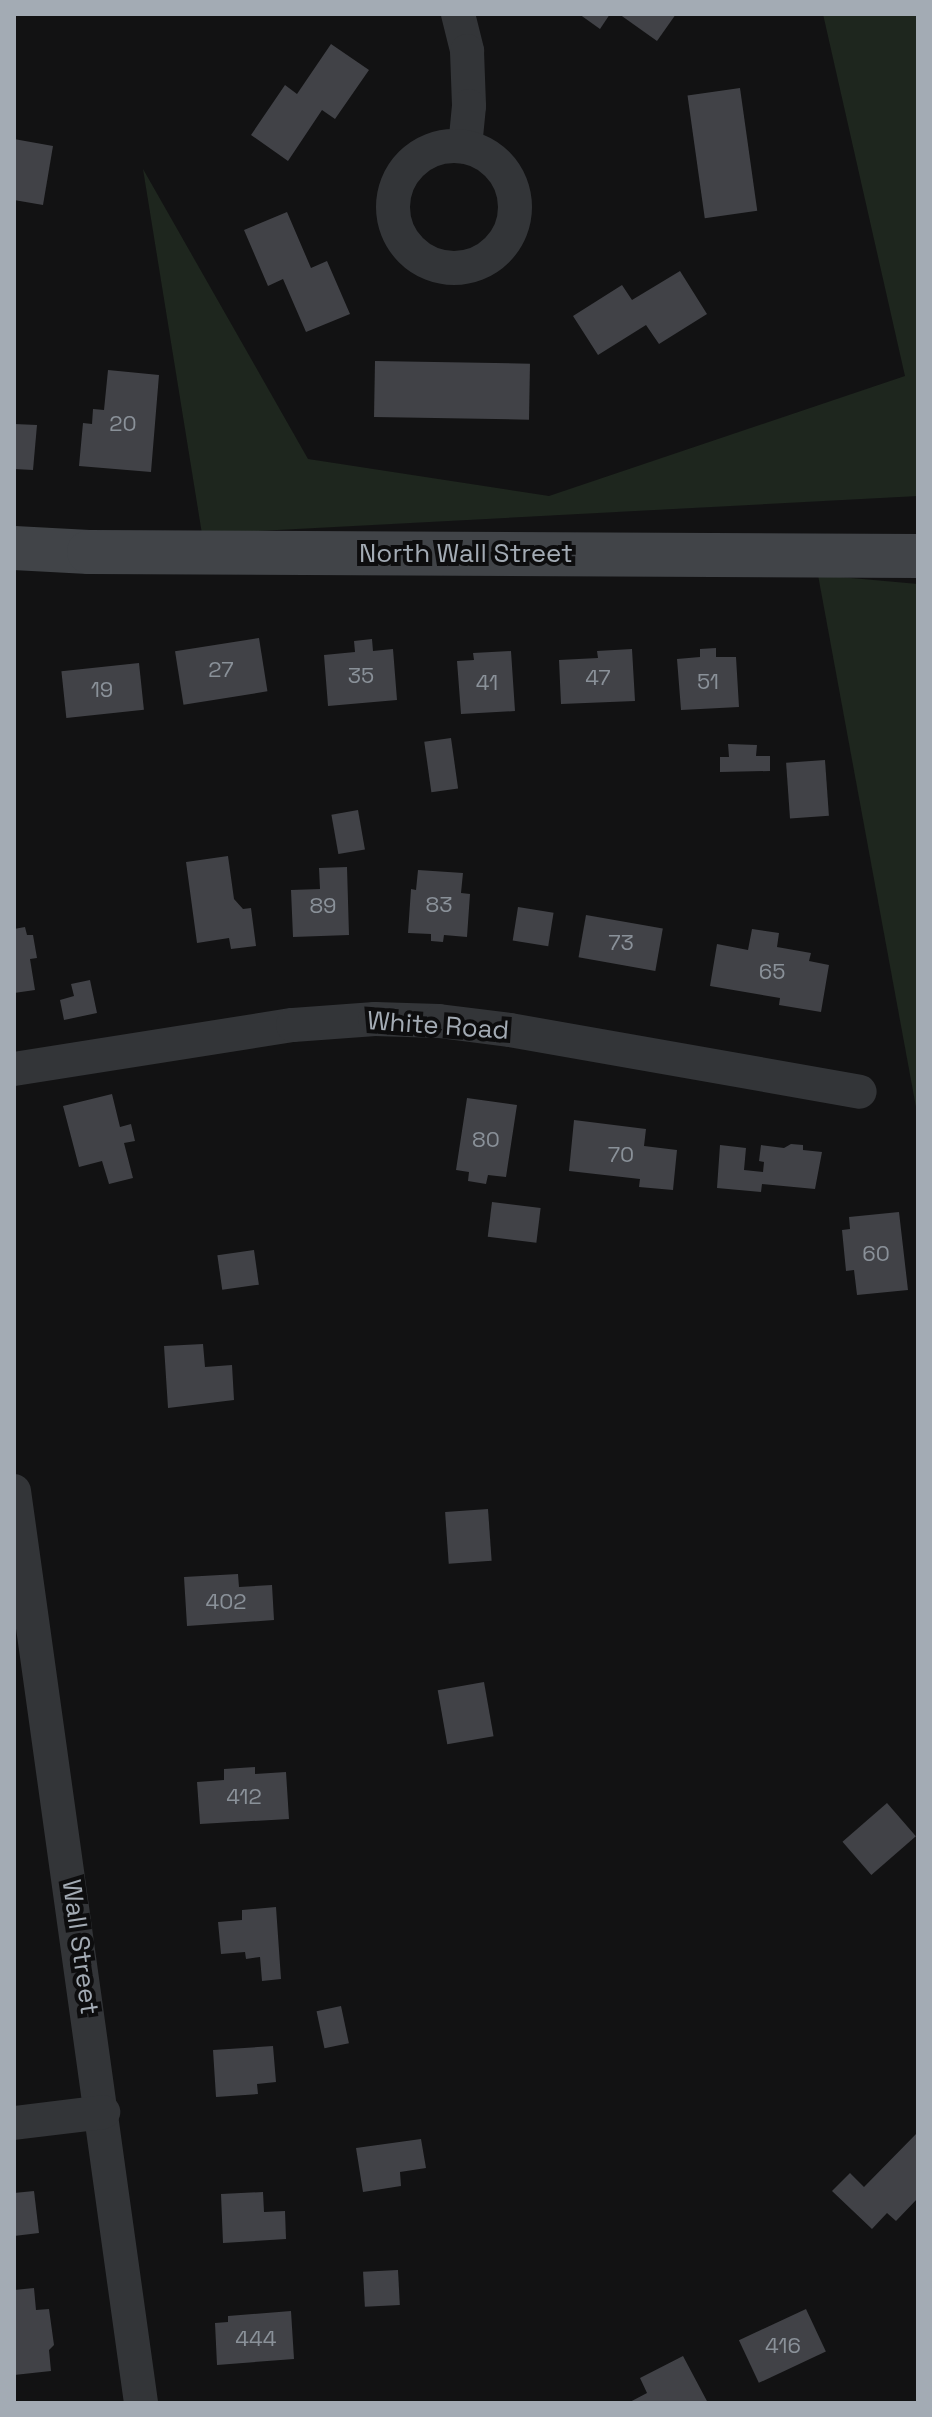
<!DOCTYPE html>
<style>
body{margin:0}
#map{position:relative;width:932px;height:2417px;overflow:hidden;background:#121213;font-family:"Space Grotesk",sans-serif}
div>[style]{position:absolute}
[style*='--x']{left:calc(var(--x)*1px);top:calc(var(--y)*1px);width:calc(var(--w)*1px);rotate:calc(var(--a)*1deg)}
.green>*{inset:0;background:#1e261e}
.building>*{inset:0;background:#414247;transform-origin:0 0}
.street>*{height:34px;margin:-17px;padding:0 17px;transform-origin:17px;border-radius:17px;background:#333538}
.street>.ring{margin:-17px;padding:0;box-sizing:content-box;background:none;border:34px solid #333538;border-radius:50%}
.secondary>*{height:44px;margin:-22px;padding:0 22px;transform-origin:22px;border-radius:22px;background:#414448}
span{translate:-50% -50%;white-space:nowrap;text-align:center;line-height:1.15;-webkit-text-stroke:8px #0d0d0e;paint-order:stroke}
.number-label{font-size:22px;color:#8a9199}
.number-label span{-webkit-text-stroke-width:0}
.street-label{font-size:26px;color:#a3abb4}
.frame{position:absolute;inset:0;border:16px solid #a3abb4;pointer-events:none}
</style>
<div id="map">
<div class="green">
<div style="clip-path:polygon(823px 14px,918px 14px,918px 496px,202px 534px,143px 169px,308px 459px,549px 496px,905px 376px)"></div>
<div style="clip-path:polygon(818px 575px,918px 584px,918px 1118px)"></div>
</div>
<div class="building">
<div style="clip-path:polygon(579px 14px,610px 14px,600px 29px)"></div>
<div style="clip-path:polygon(619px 14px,676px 14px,657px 41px)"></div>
<div style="clip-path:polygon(331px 44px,369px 70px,335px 119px,322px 110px,288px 161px,251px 135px,285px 85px,297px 94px)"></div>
<div style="left:740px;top:88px;width:124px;height:53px;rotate:82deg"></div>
<div style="clip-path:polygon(14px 139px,53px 146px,43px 205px,14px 200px)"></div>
<div style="clip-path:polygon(287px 212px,311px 268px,327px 261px,350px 314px,306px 332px,283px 279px,268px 286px,244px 230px)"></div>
<div style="clip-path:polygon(680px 271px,707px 314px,659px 344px,646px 325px,598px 355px,573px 316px,622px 285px,632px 300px)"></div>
<div style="left:375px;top:361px;width:155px;height:56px;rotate:1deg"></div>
<div style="clip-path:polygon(108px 370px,159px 375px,151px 472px,79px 466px,83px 423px,92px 424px,93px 409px,104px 410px)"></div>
<div style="clip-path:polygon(14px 424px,37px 425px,33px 470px,14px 469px)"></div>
<div style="left:259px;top:638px;width:54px;height:85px;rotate:81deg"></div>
<div style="clip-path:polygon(372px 639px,373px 651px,393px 649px,397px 700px,328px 706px,324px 655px,355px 652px,354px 641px)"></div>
<div style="clip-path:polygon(716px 648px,716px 657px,736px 657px,739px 707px,681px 710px,677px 659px,700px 657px,700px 649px)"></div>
<div style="clip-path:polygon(632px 649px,635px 701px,561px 704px,559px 660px,598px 658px,597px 651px)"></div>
<div style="clip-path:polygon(511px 651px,515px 711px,461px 714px,457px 661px,474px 660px,473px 653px)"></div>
<div style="left:139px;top:663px;width:47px;height:78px;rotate:84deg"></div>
<div style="left:451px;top:738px;width:51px;height:27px;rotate:82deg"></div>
<div style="clip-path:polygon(728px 744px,757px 745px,756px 756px,770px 756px,770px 771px,720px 772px,720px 757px,729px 757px)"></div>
<div style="left:825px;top:760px;width:56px;height:39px;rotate:86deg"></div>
<div style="left:358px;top:810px;width:40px;height:27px;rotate:80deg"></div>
<div style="clip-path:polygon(228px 856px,234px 899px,243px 909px,251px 908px,256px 946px,231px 949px,229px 938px,197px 943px,186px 862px)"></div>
<div style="clip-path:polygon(347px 867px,349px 935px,293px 937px,291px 890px,320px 889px,319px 868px)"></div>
<div style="clip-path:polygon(418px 870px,463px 873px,461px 893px,470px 894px,467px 937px,444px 935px,443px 942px,431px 941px,431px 934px,408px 933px,411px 889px,416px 890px)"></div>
<div style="left:518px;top:907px;width:36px;height:34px;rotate:9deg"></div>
<div style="left:586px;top:915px;width:78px;height:43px;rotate:10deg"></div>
<div style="clip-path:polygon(25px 927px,27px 935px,33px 935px,37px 958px,30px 959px,35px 990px,14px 993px,14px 929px)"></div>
<div style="clip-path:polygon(752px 929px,779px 933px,777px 947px,811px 953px,809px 961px,829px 965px,821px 1012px,779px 1005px,780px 998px,710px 986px,717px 944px,748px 950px)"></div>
<div style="clip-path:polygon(90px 980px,97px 1013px,64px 1020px,60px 1000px,74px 996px,71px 984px)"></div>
<div style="clip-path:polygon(112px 1094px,120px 1127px,131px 1124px,135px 1141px,124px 1143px,133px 1178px,109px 1184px,102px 1161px,79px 1167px,63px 1106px)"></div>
<div style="clip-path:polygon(467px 1098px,517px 1105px,506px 1177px,488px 1175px,486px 1184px,468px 1181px,469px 1172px,456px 1170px)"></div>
<div style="clip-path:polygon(574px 1120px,646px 1129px,644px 1146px,677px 1150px,673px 1190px,639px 1187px,640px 1179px,569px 1171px)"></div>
<div style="clip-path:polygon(791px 1144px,803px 1145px,803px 1150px,822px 1152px,815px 1189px,762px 1184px,761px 1192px,717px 1188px,720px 1145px,746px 1148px,744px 1170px,763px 1172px,764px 1162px,759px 1161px,761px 1145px,784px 1148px)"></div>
<div style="left:492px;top:1202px;width:49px;height:35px;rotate:7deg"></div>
<div style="clip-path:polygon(899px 1212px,908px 1290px,857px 1295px,854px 1270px,846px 1271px,842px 1230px,850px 1229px,849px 1217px)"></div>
<div style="left:254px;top:1250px;width:35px;height:37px;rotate:82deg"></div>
<div style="clip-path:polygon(203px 1344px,205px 1367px,232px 1365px,234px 1400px,168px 1408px,164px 1346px)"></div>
<div style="left:488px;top:1509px;width:52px;height:43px;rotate:86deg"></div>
<div style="clip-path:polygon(238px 1574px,239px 1587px,272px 1585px,274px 1620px,187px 1626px,184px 1577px)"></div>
<div style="left:484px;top:1682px;width:55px;height:47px;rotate:80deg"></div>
<div style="clip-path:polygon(255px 1767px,255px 1774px,286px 1772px,289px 1819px,200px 1824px,197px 1782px,224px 1780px,224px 1769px)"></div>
<div style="left:887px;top:1803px;width:44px;height:59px;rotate:49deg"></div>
<div style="clip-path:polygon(276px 1907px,281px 1979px,262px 1981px,260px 1957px,246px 1959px,245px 1952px,221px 1954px,218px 1922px,242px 1920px,242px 1910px)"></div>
<div style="left:341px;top:2006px;width:38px;height:25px;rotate:78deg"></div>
<div style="clip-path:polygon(273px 2046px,276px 2082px,257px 2084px,258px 2094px,216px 2097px,213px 2050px)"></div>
<div style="clip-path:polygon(918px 2132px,918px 2198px,896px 2221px,887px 2213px,872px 2229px,832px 2191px,850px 2173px,864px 2187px)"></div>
<div style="clip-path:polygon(421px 2139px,426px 2168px,400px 2172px,401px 2186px,363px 2192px,356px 2148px)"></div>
<div style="clip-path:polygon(34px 2191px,39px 2233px,14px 2236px,14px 2193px)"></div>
<div style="clip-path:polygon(263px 2192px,264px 2212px,285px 2211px,286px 2239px,223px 2243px,221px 2194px)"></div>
<div style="left:398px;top:2270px;width:35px;height:35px;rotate:87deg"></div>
<div style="clip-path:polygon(34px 2288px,36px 2310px,49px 2309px,54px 2345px,49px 2350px,51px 2371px,14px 2375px,14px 2290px)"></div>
<div style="left:806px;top:2309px;width:47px;height:74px;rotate:65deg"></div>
<div style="clip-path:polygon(291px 2311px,294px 2359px,217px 2365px,215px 2323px,228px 2322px,228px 2316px)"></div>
<div style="clip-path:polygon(683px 2356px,708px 2403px,628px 2403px,647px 2393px,640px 2378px)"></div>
</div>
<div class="street">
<div style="--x:458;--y:14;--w:38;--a:76"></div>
<div style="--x:467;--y:51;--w:55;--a:87.9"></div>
<div style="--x:469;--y:106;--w:41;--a:95.6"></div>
<div class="ring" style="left:393px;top:146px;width:88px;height:88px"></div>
<div style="--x:14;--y:1069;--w:282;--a:-9"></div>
<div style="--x:293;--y:1025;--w:82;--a:-4.2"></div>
<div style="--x:375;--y:1019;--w:64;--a:1.8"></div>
<div style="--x:439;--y:1021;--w:72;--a:7.2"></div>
<div style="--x:510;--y:1030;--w:355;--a:10"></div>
<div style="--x:14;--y:1491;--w:921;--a:82.07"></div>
<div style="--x:14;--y:2123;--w:90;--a:-7"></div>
</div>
<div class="secondary">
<div style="--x:14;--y:548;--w:75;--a:3.1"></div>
<div style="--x:89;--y:552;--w:829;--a:0.28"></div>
</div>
<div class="number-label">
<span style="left:123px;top:424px">20</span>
<span style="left:221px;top:670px">27</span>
<span style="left:361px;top:676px">35</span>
<span style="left:598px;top:678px">47</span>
<span style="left:708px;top:682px">51</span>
<span style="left:487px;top:683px">41</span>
<span style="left:102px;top:690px">19</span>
<span style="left:439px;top:905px">83</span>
<span style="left:323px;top:906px">89</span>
<span style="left:621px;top:943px">73</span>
<span style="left:772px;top:972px">65</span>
<span style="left:486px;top:1140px">80</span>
<span style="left:621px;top:1155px">70</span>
<span style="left:876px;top:1254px">60</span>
<span style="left:226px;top:1602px">402</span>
<span style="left:244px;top:1797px">412</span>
<span style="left:256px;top:2339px">444</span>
<span style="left:783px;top:2346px">416</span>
</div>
<div class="street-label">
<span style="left:466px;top:554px">North Wall Street</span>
<span style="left:438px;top:1026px;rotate:4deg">White Road</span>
<span style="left:80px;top:1947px;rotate:82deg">Wall Street</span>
</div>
<div class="frame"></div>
</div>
